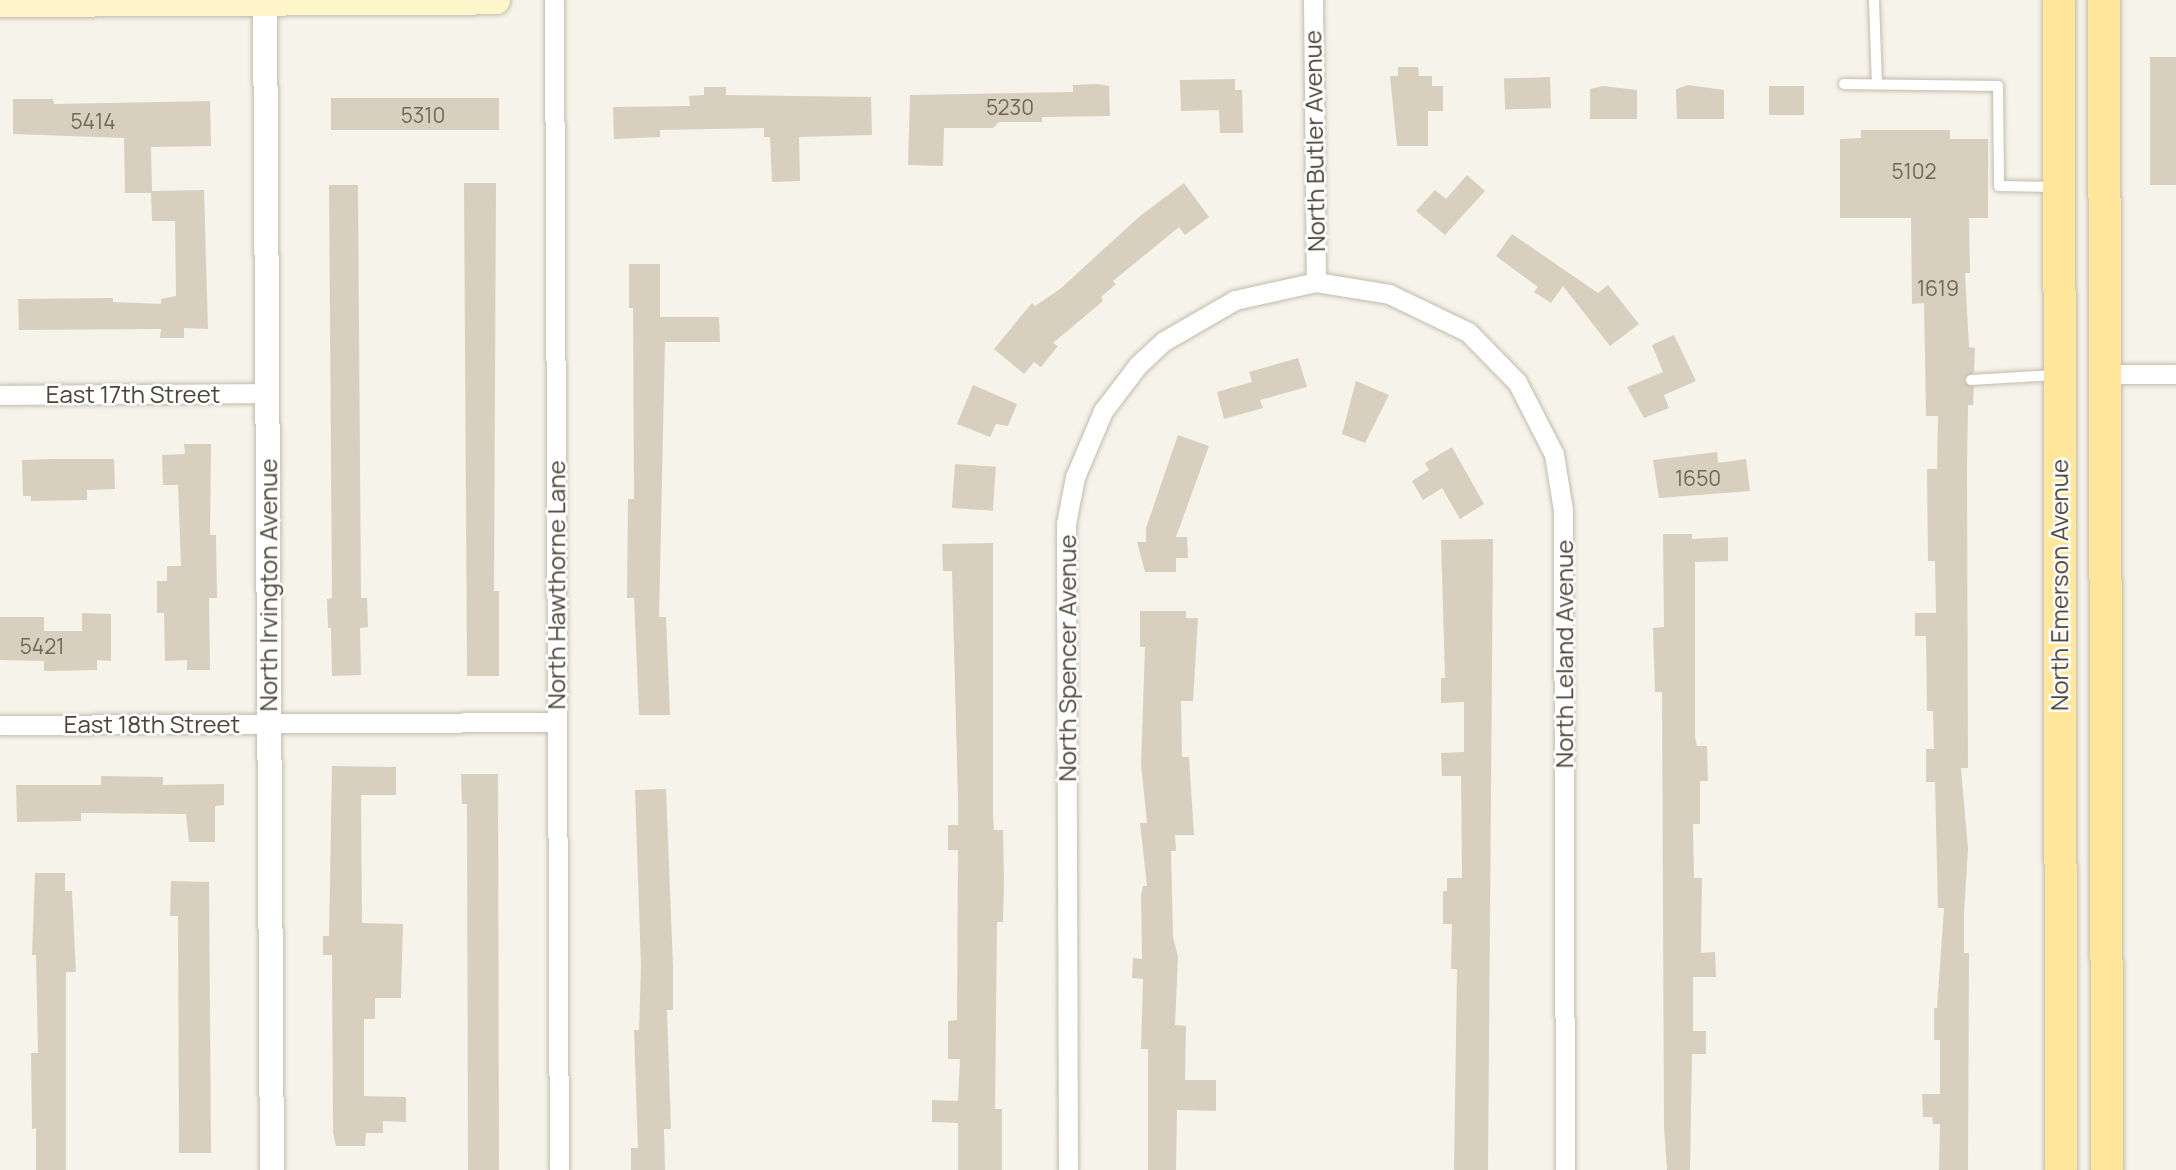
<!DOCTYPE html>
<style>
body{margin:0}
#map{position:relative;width:2176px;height:1170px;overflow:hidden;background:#f6f3ea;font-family:Manrope,sans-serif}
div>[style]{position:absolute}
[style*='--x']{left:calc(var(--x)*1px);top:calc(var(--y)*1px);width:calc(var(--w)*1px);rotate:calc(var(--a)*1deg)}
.building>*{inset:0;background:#d9cfbe;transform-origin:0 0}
.roads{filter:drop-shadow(0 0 2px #c2bbab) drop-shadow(0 0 2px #c2bbab)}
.service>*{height:10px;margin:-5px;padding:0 5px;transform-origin:5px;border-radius:5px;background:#fff}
.minor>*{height:19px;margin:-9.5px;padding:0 9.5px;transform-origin:9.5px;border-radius:9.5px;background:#fff}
.tertiary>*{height:24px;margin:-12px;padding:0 12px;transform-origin:12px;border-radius:12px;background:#fff}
.secondary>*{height:28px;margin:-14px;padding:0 14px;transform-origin:14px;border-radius:14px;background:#fff5cb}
.primary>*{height:32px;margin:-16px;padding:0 16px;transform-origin:16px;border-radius:16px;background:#ffe69a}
span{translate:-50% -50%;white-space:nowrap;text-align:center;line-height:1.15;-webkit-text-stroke:5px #fff;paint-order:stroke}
.number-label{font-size:21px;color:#6e6759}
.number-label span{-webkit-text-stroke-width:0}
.street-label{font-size:24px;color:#4b4437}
</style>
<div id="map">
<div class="building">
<div style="left:2150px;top:57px;width:26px;height:128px"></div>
<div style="clip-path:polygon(1398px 67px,1418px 67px,1419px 76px,1432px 76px,1432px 86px,1443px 86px,1443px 111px,1428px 111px,1428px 146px,1397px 146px,1390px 76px,1398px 76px)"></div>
<div style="left:1550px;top:77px;width:31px;height:46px;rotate:88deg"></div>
<div style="clip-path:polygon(1235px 79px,1235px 90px,1242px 90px,1243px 133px,1220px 133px,1219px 110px,1181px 111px,1180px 80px)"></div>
<div style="clip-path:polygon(1098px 84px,1109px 86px,1110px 116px,1042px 117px,1042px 122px,999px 122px,993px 128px,944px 128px,943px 166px,908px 165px,910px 95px,1073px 92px,1073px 85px)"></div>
<div style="clip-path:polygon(1688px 85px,1724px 90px,1724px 119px,1677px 119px,1676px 89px)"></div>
<div style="clip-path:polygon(1603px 86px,1637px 90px,1637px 119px,1590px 119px,1590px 89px)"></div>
<div style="left:1769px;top:86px;width:35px;height:29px"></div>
<div style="clip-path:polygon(704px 87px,726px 87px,726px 95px,871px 97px,872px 135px,799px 137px,800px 181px,772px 182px,770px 137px,764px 137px,764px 128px,660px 130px,660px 137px,614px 139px,613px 107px,690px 106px,689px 96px,704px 95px)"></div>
<div style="left:331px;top:98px;width:168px;height:32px"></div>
<div style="clip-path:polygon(13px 99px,53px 99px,54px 104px,210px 101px,211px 146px,151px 147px,152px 191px,204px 190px,208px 329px,184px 328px,184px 338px,160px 338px,161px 329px,19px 330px,18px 299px,113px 298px,113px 302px,161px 304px,161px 299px,176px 296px,175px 221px,152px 221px,151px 193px,125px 193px,124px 138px,13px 134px)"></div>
<div style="clip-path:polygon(1861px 130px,1950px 130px,1950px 139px,1988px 139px,1988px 218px,1969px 218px,1970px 273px,1965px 273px,1969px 347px,1975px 348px,1974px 372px,1964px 380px,1974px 387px,1973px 405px,1968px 405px,1967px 468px,1968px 768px,1961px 768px,1968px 849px,1964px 914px,1964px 953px,1969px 953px,1968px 1170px,1939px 1170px,1940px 1124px,1933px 1124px,1932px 1117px,1923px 1117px,1922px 1094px,1940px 1094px,1940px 1040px,1934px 1040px,1934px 1008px,1937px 1008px,1944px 908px,1938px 908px,1935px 782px,1926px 782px,1926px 749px,1934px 749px,1933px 711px,1927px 711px,1926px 636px,1915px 636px,1915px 613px,1936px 613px,1935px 561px,1928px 561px,1927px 469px,1937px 469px,1938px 416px,1926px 416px,1924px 303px,1912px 304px,1911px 218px,1840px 218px,1840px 139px,1861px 138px)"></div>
<div style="clip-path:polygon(1467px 175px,1485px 191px,1445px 235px,1416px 211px,1435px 190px,1446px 199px)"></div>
<div style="clip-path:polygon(464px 183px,496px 183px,494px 591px,499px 591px,499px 676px,467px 676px)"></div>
<div style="clip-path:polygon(1184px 183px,1209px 217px,1185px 235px,1179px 227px,1113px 281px,1116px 284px,1101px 297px,1103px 301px,1053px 343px,1058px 346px,1041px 367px,1034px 362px,1024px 374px,994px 349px,1032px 303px,1035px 306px,1060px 289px,1140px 216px)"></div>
<div style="clip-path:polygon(329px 185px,358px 185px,361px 598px,367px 598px,368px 627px,360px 628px,361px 675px,332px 676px,331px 628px,328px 628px,327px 599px,332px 598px)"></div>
<div style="clip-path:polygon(1512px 234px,1598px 293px,1608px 285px,1639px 324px,1610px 346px,1563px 286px,1551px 303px,1534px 292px,1538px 287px,1496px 256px)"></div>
<div style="clip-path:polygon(629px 264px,660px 264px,660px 317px,719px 317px,720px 342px,665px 342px,659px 617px,666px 617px,670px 715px,639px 715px,634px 598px,627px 598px,628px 499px,634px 499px,633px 308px,629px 308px)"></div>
<div style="clip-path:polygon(1674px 335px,1696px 381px,1664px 395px,1669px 408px,1644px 418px,1627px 387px,1663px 372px,1652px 345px)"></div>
<div style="clip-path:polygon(1298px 358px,1307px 387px,1260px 400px,1263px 408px,1224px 419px,1217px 392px,1252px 382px,1249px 372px)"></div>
<div style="clip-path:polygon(1356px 381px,1389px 395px,1365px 443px,1342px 434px)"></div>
<div style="clip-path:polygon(973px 385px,1017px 404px,1008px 426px,996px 424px,990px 437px,957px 424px)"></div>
<div style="clip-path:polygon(1178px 435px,1209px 446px,1176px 537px,1187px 537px,1188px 558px,1176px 558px,1176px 572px,1145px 572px,1137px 542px,1146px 542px,1146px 528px)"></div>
<div style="clip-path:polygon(184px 444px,211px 444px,210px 535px,216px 535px,217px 598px,209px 598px,210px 670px,187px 670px,187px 660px,165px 661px,164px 613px,157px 613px,157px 581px,167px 581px,167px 566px,181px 566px,178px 485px,163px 485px,162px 455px,185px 454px)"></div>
<div style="clip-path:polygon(1452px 447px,1484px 504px,1460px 519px,1442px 488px,1423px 500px,1412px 481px,1429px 470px,1425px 463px)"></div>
<div style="clip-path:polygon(1717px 452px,1718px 463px,1746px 459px,1750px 491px,1659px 498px,1653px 460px)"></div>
<div style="clip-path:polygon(52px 459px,114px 459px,115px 489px,87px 490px,87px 500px,31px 501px,31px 496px,23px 496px,22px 460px)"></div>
<div style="left:955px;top:464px;width:41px;height:44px;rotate:4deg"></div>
<div style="clip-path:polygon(1663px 534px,1692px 534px,1692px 539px,1728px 537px,1728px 561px,1695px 562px,1695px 737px,1697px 746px,1707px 746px,1708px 781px,1700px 781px,1700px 824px,1693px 824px,1694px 878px,1702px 878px,1701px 953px,1715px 952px,1716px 977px,1693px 977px,1693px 1031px,1706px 1031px,1706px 1054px,1692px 1054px,1690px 1170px,1667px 1170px,1664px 1127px,1662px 692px,1655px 692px,1653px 628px,1664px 627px)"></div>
<div style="clip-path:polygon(1493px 539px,1488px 1170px,1454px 1170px,1457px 969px,1451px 969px,1452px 924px,1443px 924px,1443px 891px,1447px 891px,1447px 878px,1462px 878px,1461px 776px,1442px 776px,1441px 753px,1464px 752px,1464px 702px,1441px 703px,1441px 678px,1445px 678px,1441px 540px)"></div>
<div style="clip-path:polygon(993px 543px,993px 815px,994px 830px,1003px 830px,1004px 883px,1003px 922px,997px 922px,995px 1109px,1002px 1109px,1002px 1170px,958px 1170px,958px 1123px,932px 1122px,932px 1100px,958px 1101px,960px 1059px,948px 1059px,948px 1021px,957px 1020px,958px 854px,958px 850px,948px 850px,948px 825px,958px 825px,958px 800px,952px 571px,943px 571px,942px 544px)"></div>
<div style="clip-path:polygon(1140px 611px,1186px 611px,1186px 618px,1198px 618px,1193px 701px,1181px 701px,1182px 757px,1189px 757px,1194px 835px,1175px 835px,1176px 851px,1171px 851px,1173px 937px,1178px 956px,1175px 1025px,1186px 1026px,1185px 1080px,1216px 1080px,1216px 1111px,1177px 1110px,1176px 1170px,1148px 1170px,1148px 1049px,1141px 1049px,1143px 979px,1132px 978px,1133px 958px,1142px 959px,1141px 896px,1143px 886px,1147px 886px,1140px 823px,1147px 823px,1141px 764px,1145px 647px,1140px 647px)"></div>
<div style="clip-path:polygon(82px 613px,111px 614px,111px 661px,97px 660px,97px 670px,44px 671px,44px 661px,0 660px,0 617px,44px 617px,44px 631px,82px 631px)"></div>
<div style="clip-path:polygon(332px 766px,396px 767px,396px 795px,361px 795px,362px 923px,403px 924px,401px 998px,375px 998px,375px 1019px,364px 1019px,364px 1096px,406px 1097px,406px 1122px,383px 1121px,383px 1133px,366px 1133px,365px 1146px,336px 1146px,333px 1132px,332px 955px,323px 955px,323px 936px,329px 936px)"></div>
<div style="clip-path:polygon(461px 774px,498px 774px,499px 1170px,468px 1170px,467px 804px,462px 804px)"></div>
<div style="clip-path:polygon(101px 776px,163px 777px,163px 785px,224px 784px,224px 805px,215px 806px,215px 842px,189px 842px,186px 814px,81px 813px,81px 821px,17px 822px,16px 785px,101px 785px)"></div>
<div style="clip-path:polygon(666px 789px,673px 966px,673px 1010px,667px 1010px,671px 1129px,664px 1129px,665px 1170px,631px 1170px,631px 1148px,638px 1148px,634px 1030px,639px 1030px,641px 966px,635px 790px)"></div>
<div style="clip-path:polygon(35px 873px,65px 873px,65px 891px,72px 891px,76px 972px,66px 972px,66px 1170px,36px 1170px,36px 1128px,32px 1129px,31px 1053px,38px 1053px,36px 955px,32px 955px)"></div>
<div style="clip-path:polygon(171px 881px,209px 882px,211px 1153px,179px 1153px,178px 916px,170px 916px)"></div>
</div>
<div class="roads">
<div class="service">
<div style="--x:1874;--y:0;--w:84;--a:88"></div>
<div style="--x:1844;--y:84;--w:154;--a:0.7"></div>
<div style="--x:1998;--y:86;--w:100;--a:89.4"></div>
<div style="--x:1999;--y:186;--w:56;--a:1"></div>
<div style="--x:1971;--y:380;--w:84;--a:-3.4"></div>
</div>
<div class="minor">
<div style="--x:554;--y:0;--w:1170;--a:89.76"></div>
<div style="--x:1313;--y:0;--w:282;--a:89.4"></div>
<div style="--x:2104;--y:374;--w:72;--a:0"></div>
<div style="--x:0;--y:395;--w:267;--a:-0.4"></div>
<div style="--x:0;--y:725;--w:557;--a:-0.31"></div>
<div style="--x:1068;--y:1170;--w:646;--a:-90.18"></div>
<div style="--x:1066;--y:524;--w:48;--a:-79.2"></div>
<div style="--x:1075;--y:477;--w:72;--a:-67"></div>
<div style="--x:1103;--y:411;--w:58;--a:-52.7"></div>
<div style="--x:1138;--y:365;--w:35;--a:-43"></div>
<div style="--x:1164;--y:341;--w:82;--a:-30"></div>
<div style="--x:1235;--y:300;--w:83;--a:-12.5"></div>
<div style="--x:1316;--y:282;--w:74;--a:9.3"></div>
<div style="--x:1389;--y:294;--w:88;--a:25.7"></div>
<div style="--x:1468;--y:332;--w:70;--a:45.6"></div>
<div style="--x:1517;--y:382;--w:81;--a:62.8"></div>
<div style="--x:1554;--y:454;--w:57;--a:80.9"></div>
<div style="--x:1563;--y:510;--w:660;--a:89.83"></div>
</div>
<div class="tertiary">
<div style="--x:265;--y:0;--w:1170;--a:89.66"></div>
</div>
<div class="secondary">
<div style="--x:0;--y:3;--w:496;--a:-0.3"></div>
</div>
<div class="primary">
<div style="--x:2059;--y:0;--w:1170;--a:89.9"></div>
<div style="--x:2104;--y:0;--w:1170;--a:89.85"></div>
</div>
</div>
<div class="number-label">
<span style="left:1010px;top:107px">5230</span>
<span style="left:423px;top:115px">5310</span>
<span style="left:93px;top:121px">5414</span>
<span style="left:1914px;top:171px">5102</span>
<span style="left:1938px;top:288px">1619</span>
<span style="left:1698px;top:478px">1650</span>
<span style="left:42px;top:646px">5421</span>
</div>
<div class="street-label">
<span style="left:1314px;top:141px;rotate:-91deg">North Butler Avenue</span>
<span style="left:133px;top:394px">East 17th Street</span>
<span style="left:268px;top:585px;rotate:-90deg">North Irvington Avenue</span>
<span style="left:556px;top:585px;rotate:-90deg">North Hawthorne Lane</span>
<span style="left:2059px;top:585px;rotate:-90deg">North Emerson Avenue</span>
<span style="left:1564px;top:654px;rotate:-90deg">North Leland Avenue</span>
<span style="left:1067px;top:658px;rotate:-90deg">North Spencer Avenue</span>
<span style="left:152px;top:724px">East 18th Street</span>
</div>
</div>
